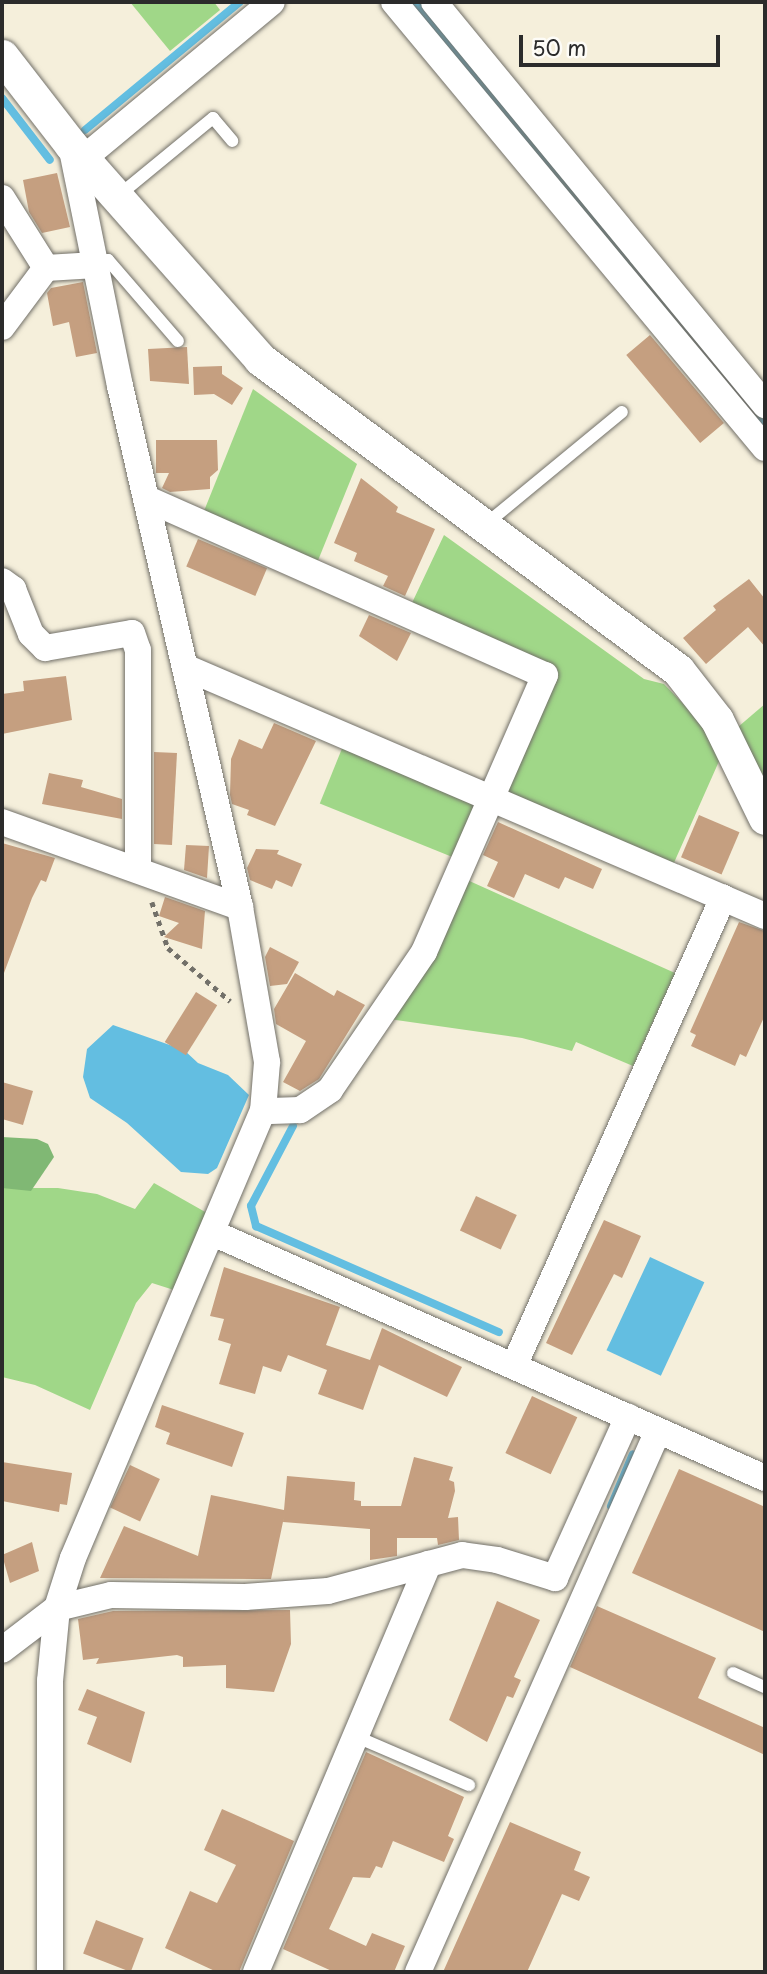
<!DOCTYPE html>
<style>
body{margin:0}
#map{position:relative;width:767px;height:1974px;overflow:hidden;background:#f5efdb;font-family:"Playpen Sans",sans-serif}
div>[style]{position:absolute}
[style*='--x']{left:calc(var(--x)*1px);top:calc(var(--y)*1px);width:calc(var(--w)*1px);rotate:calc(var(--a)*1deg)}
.green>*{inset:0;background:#a0d788;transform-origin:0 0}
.forest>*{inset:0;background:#80b874}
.water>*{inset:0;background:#63bee1;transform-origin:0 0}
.stream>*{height:8px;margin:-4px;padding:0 4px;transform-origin:4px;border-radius:4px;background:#63bee1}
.building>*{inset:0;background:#c59f80;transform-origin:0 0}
.path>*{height:4.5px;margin-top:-2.25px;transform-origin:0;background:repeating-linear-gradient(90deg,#727069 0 5px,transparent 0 10px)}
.roads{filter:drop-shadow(0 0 2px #727069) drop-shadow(0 0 2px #727069)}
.service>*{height:12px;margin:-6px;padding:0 6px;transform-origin:6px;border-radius:6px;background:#fff}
.minor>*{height:26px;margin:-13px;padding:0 13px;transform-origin:13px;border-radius:13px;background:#fff}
.tertiary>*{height:33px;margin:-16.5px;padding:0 16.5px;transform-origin:16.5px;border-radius:16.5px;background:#fff}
span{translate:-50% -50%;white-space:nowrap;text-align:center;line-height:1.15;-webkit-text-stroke:5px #fdfcf7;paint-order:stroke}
.frame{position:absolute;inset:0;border:4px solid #2b2b2b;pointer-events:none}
.scale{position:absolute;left:519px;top:35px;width:201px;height:32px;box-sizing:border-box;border:4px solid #2b2b2b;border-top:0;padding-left:9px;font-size:21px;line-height:24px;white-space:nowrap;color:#2b2b2b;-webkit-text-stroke:5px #fdfcf7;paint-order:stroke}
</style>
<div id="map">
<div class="green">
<div style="clip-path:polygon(130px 2px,214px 2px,220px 10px,170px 51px)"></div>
<div style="clip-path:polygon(253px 389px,357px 464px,317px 563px,204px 511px)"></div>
<div style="clip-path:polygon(444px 535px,644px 679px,664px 684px,697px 718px,720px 759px,673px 865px,503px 790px,557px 668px,411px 605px)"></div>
<div style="clip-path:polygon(765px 704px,765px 783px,738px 727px)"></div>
<div style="left:343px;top:746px;width:149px;height:62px;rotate:22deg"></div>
<div style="clip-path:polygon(465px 879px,675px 973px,633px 1066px,576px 1042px,572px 1051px,522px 1038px,389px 1019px)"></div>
<div style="clip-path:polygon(154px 1183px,207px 1213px,177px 1291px,152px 1283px,136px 1303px,90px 1410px,35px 1385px,2px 1377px,2px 1188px,58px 1188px,97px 1194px,135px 1209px)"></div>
</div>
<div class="forest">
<div style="clip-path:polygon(2px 1137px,37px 1139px,48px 1144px,54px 1157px,31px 1191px,2px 1188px)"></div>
</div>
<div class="water">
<div style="clip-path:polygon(113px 1025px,184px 1050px,198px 1063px,228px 1075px,249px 1095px,217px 1168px,208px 1174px,181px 1172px,127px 1123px,90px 1098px,83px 1077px,87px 1049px)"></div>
<div style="left:650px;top:1257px;width:60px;height:103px;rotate:25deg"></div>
</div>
<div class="stream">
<div style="--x:415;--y:2;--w:551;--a:50.59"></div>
<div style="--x:2;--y:98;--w:78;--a:52.3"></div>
<div style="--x:85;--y:130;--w:201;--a:-39.6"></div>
<div style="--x:293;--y:1126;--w:90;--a:117.7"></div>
<div style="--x:251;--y:1206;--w:21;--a:76"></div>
<div style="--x:256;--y:1226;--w:265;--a:23.6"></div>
<div style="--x:611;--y:1506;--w:56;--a:-67.1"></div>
</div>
<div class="building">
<div style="clip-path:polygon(57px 173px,70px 227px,42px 233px,29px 212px,23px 180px)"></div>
<div style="clip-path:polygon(83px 282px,97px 353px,76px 357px,69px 322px,53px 326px,47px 293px,51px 288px)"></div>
<div style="left:650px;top:335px;width:115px;height:31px;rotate:50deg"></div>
<div style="clip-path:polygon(187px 347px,189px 384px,150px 381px,148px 349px)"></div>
<div style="clip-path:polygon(222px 366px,222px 374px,243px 388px,232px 405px,214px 394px,194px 395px,193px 367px)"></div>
<div style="clip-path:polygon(156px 440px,217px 440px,218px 470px,210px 477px,210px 489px,170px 492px,162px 488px,169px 473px,156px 473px)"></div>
<div style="clip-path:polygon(361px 478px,398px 507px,396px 512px,435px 529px,405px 596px,383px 586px,388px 576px,354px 561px,357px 553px,334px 543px)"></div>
<div style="left:198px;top:539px;width:75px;height:30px;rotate:23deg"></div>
<div style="clip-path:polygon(749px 579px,765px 599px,765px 647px,748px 627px,706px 664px,683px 638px,716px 610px,713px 606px)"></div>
<div style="clip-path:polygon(369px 615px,411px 633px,397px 661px,359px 636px)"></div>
<div style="clip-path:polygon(66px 676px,72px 720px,2px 734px,2px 694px,24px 691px,23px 681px)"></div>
<div style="clip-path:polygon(274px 723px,316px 741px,275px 826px,247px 815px,249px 810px,232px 804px,230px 795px,231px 759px,239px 739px,262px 749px)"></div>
<div style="clip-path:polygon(154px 752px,177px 753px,172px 845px,154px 844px)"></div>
<div style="clip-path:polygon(49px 773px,83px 780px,81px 787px,122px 799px,122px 819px,42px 804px)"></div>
<div style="left:699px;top:815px;width:44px;height:46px;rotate:23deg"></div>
<div style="clip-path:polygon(498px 822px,602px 869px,593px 889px,565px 877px,559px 889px,525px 874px,514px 898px,487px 886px,498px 862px,483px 855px)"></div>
<div style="clip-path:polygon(2px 843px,55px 858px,46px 882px,41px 880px,32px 898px,4px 973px)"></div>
<div style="clip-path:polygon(186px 845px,209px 846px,207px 878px,184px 870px)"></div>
<div style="clip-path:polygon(256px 849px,279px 850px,277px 854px,302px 864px,292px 887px,276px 880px,272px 889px,250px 880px,247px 868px)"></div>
<div style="clip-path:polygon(165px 897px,205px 911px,202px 949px,164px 937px,179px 923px,159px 916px)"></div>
<div style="clip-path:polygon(739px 922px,765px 931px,765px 1015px,746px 1057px,740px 1054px,735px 1066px,691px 1046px,696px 1035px,690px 1032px)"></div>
<div style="clip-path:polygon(270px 947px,299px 962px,287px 984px,270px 986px,265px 957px)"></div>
<div style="clip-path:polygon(295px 973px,334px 996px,337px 990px,365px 1005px,319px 1079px,300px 1091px,283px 1082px,306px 1041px,276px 1024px,274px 1009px)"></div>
<div style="left:196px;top:992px;width:25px;height:59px;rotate:32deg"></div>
<div style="clip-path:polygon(2px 1082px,33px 1091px,23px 1125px,2px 1119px)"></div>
<div style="left:476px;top:1196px;width:45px;height:38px;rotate:25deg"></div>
<div style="clip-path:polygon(604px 1220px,641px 1236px,622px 1278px,614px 1274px,572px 1355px,546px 1343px)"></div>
<div style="clip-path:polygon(224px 1267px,340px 1307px,326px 1345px,370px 1360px,382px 1328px,462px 1367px,447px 1397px,379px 1365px,363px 1410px,318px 1394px,327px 1370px,288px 1355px,281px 1372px,263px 1366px,255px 1394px,219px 1384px,231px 1344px,218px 1340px,224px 1319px,210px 1316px)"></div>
<div style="left:532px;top:1396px;width:50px;height:63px;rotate:25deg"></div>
<div style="clip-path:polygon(162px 1405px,244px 1433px,232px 1467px,166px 1444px,170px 1433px,155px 1427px)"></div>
<div style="clip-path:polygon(414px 1457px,453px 1467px,449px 1480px,454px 1482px,455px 1491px,448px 1518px,458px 1517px,459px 1540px,438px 1545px,437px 1538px,397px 1538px,397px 1556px,370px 1560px,370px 1529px,283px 1522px,284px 1517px,271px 1579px,100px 1578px,124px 1526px,198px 1556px,211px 1495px,284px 1510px,287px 1476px,355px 1482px,354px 1500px,361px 1501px,361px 1506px,401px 1506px)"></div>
<div style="clip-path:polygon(2px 1462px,72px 1473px,67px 1505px,60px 1504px,59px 1512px,2px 1501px)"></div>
<div style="left:130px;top:1465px;width:33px;height:47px;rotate:25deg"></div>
<div style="clip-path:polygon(679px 1469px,765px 1507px,765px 1632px,632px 1573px)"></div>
<div style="clip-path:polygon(32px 1542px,39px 1571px,10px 1583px,2px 1555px)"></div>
<div style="clip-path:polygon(497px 1601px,540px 1620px,514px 1677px,521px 1680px,513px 1698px,507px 1696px,487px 1742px,449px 1720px)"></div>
<div style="clip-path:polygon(597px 1606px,716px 1658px,698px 1698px,765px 1728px,765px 1755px,570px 1667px)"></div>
<div style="clip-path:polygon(290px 1610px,291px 1644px,274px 1692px,226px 1688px,226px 1665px,183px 1667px,183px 1657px,177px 1655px,96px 1664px,99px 1658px,83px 1660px,78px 1619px,113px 1611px)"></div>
<div style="clip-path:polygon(87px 1689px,145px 1712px,131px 1763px,87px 1744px,97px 1717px,78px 1710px)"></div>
<div style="clip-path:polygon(366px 1752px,464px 1797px,448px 1836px,454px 1839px,444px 1862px,393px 1841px,382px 1868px,376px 1866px,370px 1878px,353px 1877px,329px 1929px,366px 1946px,372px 1933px,405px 1946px,394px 1972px,334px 1972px,283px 1949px)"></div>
<div style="clip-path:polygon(222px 1809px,294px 1841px,239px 1972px,217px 1972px,165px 1948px,190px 1891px,217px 1903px,236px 1865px,204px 1850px)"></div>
<div style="clip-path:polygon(510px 1822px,581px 1852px,574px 1870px,590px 1877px,579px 1901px,562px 1894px,527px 1972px,443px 1972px)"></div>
<div style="left:96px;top:1920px;width:51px;height:36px;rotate:21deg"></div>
</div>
<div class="path">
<div style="--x:152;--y:902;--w:49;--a:70.8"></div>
<div style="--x:168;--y:948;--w:82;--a:40.5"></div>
</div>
<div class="roads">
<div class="service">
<div style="--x:118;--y:196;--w:123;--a:-39.4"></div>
<div style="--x:213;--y:118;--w:30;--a:50"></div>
<div style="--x:96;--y:265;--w:13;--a:-23"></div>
<div style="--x:108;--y:260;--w:107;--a:49.2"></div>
<div style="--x:486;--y:524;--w:176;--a:-39.5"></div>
<div style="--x:733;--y:1673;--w:35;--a:24"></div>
<div style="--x:357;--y:1737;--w:122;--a:23.2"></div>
</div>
<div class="minor">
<div style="--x:394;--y:2;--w:580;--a:50.25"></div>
<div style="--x:434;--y:2;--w:522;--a:50.6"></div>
<div style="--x:84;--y:158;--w:244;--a:-39.7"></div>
<div style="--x:2;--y:198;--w:83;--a:57.8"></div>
<div style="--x:2;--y:327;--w:74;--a:-53.3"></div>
<div style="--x:46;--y:268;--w:50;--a:-3.4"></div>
<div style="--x:147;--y:499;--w:435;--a:23.9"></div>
<div style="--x:545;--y:675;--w:302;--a:113.6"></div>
<div style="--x:424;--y:952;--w:167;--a:124.3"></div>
<div style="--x:330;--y:1090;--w:36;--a:146"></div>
<div style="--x:300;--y:1110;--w:37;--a:178"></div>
<div style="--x:2;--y:581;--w:14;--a:36"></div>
<div style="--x:13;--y:589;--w:48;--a:68.2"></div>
<div style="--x:31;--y:634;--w:20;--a:45"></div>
<div style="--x:45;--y:648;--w:88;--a:-9.8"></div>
<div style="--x:132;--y:633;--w:18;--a:71"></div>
<div style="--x:138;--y:650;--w:218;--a:90"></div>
<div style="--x:187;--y:668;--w:629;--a:23.22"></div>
<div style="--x:2;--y:822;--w:253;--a:19.7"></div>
<div style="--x:213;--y:1233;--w:604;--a:23.93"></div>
<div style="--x:514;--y:1366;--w:513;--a:-65.94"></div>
<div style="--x:2;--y:1650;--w:69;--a:-37.4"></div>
<div style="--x:57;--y:1608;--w:56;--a:-13.5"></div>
<div style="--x:111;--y:1595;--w:134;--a:0.9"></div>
<div style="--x:245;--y:1597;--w:83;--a:-4.1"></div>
<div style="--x:328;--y:1591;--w:139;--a:-15"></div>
<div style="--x:462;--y:1555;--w:35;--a:8"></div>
<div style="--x:497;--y:1560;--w:61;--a:17.2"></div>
<div style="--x:555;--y:1578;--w:177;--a:-65.6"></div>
<div style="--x:50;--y:1972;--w:291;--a:-90"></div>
<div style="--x:50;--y:1681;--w:73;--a:-84.5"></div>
<div style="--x:57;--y:1608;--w:52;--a:-72.3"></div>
<div style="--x:73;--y:1558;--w:486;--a:-67"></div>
<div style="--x:263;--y:1111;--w:49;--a:-85.3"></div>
<div style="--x:267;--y:1062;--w:157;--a:-99.9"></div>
<div style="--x:240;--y:907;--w:535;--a:-102.97"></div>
<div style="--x:120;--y:386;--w:246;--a:-101.5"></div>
<div style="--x:256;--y:1972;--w:443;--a:-67.1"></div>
<div style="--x:418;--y:1972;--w:592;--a:-66.08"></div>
</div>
<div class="tertiary">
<div style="--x:2;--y:56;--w:113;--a:52.2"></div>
<div style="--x:71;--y:145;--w:286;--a:48.5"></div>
<div style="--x:260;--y:359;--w:521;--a:36.65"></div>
<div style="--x:678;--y:670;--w:63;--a:52"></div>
<div style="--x:717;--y:720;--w:109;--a:63.9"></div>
</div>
</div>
<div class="frame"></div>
<div class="scale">50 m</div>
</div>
